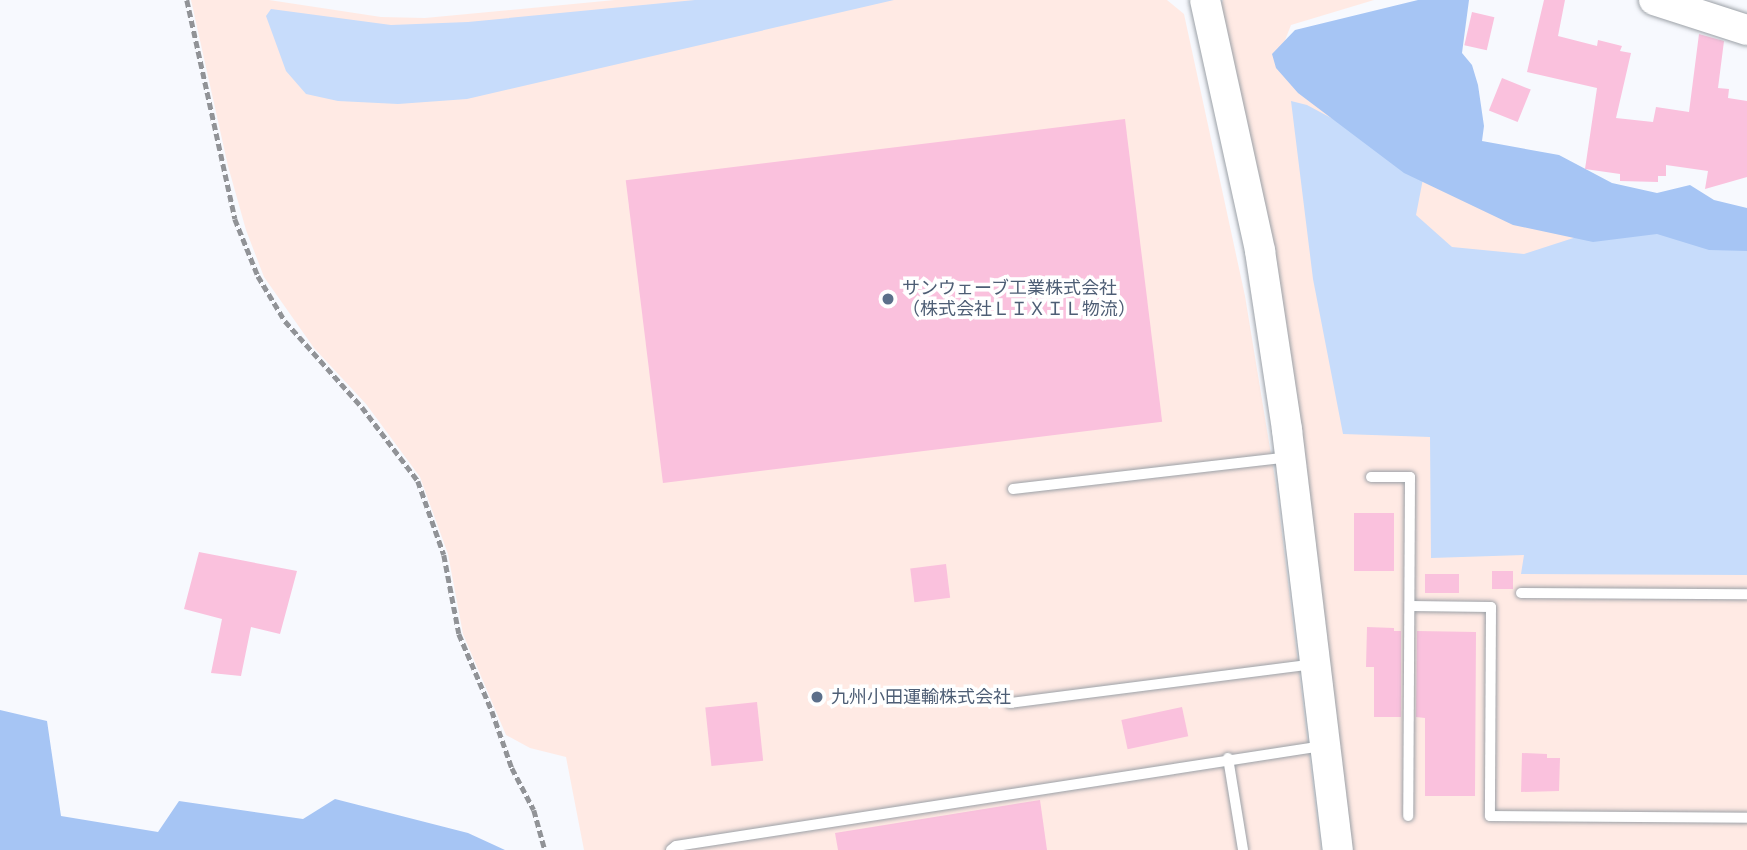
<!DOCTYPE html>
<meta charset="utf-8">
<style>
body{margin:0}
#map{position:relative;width:1747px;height:850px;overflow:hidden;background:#f7f9fe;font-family:Bitter,"Noto Sans JP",serif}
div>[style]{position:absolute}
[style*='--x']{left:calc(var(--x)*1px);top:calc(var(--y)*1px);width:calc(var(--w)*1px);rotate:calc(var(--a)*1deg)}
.industrial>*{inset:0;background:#ffeae4}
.green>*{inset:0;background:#c7dcfb}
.forest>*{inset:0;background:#a6c5f4}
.building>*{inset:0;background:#fac1dd;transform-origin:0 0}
.path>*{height:4.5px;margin-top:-2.25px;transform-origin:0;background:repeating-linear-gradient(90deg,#919397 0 7px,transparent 0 10.5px)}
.roads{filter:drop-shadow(0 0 2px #9ca1a7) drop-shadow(0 0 2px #9ca1a7)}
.lane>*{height:10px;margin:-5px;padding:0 5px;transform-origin:5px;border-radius:5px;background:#fff}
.secondary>*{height:30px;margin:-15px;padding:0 15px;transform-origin:15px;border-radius:15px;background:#fff}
.dots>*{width:19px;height:19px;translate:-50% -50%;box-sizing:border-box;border:4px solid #fff;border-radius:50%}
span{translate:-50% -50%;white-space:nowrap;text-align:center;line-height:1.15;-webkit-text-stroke:7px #fff;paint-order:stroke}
.service-label{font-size:18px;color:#4e5e75}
.left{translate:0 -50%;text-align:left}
</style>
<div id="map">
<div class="industrial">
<div style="clip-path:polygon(191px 0,269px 0,381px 17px,425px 18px,615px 0,1167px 0,1184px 14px,1245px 296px,1276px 485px,1321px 850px,584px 850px,566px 757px,530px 748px,506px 735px,463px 634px,448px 554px,420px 477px,366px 404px,314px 348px,264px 277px,246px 230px,228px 166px)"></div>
<div style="clip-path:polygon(1223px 0,1374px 0,1291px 25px,1282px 48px,1316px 86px,1747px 232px,1747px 850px,1351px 850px,1220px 8px)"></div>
</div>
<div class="green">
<div style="clip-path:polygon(695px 0,894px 0,467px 99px,398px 104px,338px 101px,306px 94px,286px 71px,266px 16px,271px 9px,391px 25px,468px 22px)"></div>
<div style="clip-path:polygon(1291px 101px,1307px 105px,1348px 127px,1428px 153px,1416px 215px,1452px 247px,1524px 254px,1632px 219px,1747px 241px,1747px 575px,1521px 574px,1524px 555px,1431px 558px,1430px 437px,1343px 434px,1313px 279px)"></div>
</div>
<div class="forest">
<div style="clip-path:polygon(1418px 0,1469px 0,1462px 53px,1472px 65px,1478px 85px,1484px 126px,1482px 141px,1559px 155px,1612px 183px,1657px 193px,1690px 185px,1714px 200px,1747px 208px,1747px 251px,1709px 250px,1657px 234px,1593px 242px,1513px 225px,1404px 173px,1298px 93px,1276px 68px,1272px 54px,1295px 30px)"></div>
<div style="clip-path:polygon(0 710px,47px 721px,61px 816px,158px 832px,179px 801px,303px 819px,335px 799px,468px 833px,505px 850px,0 850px)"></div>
</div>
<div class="building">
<div style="clip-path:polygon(1544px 0,1565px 0,1558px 36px,1597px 46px,1598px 40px,1622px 46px,1620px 51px,1631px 53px,1616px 118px,1653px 122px,1656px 107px,1689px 112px,1699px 34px,1724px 41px,1718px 88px,1729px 89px,1728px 98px,1747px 101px,1747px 177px,1705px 189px,1708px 171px,1666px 165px,1666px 176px,1658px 176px,1658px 182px,1620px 181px,1620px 174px,1585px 169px,1597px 88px,1527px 72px)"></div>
<div style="left:1472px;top:12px;width:23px;height:34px;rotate:13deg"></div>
<div style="left:1502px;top:78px;width:31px;height:35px;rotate:22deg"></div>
<div style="left:1125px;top:119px;width:305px;height:503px;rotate:83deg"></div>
<div style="left:1354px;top:513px;width:40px;height:58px"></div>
<div style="clip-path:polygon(199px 552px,297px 571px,280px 634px,251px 627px,241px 676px,211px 673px,222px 619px,184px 609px)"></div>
<div style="left:946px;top:564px;width:34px;height:36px;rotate:83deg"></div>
<div style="left:1492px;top:571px;width:21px;height:18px"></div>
<div style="left:1425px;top:574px;width:34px;height:19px"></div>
<div style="clip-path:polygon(1367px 627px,1394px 628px,1394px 631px,1401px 631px,1401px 717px,1374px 717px,1374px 667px,1366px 667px)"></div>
<div style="clip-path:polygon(1417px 631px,1476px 632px,1475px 796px,1425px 796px,1425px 718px,1416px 717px)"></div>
<div style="left:757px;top:702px;width:59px;height:52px;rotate:84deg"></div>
<div style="left:1182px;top:707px;width:30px;height:62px;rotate:78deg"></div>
<div style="clip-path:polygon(1522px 753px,1547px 754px,1547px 758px,1560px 758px,1559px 791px,1521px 792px)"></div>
<div style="clip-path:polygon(1040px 800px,1047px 850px,838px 850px,835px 833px)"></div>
</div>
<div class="path">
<div style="--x:187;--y:0;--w:224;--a:77.6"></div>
<div style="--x:235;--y:219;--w:61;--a:68"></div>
<div style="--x:258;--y:276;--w:52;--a:59"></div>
<div style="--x:285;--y:321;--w:115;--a:48.2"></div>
<div style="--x:362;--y:407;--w:93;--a:52.9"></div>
<div style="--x:418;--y:481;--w:78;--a:70.6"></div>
<div style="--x:444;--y:555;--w:80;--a:79.2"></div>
<div style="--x:459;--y:634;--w:84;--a:66.8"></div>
<div style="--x:492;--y:711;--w:60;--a:70.7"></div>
<div style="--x:512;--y:768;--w:47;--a:62.4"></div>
<div style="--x:534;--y:810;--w:41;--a:74.6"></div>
</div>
<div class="roads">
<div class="lane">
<div style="--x:1371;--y:477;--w:39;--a:0"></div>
<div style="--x:1410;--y:477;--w:339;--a:90.3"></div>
<div style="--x:1013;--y:489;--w:277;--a:-6.6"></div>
<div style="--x:1521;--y:593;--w:226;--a:0.3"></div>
<div style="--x:1410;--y:606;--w:81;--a:0.7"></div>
<div style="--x:1491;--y:607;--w:209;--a:90.3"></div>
<div style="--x:1490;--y:816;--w:257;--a:0.4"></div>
<div style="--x:1010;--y:703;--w:305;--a:-7.3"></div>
<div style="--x:1228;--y:758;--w:93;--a:80.7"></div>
<div style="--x:671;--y:850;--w:6;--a:-39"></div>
<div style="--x:676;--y:846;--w:655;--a:-8.79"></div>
</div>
<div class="secondary">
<div style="--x:1205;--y:0;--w:257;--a:77.6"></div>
<div style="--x:1260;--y:251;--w:181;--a:81.4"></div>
<div style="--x:1287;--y:430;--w:423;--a:83.1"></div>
<div style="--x:1654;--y:0;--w:98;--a:17.9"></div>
</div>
</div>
<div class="dots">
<div style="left:888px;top:299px;background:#5c6f8a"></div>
<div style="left:817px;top:697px;background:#5c6f8a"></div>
</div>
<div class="service-label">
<span class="left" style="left:902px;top:299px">サンウェーブ工業株式会社<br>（株式会社ＬＩＸＩＬ物流）</span>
<span class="left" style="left:831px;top:697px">九州小田運輸株式会社</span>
</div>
</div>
